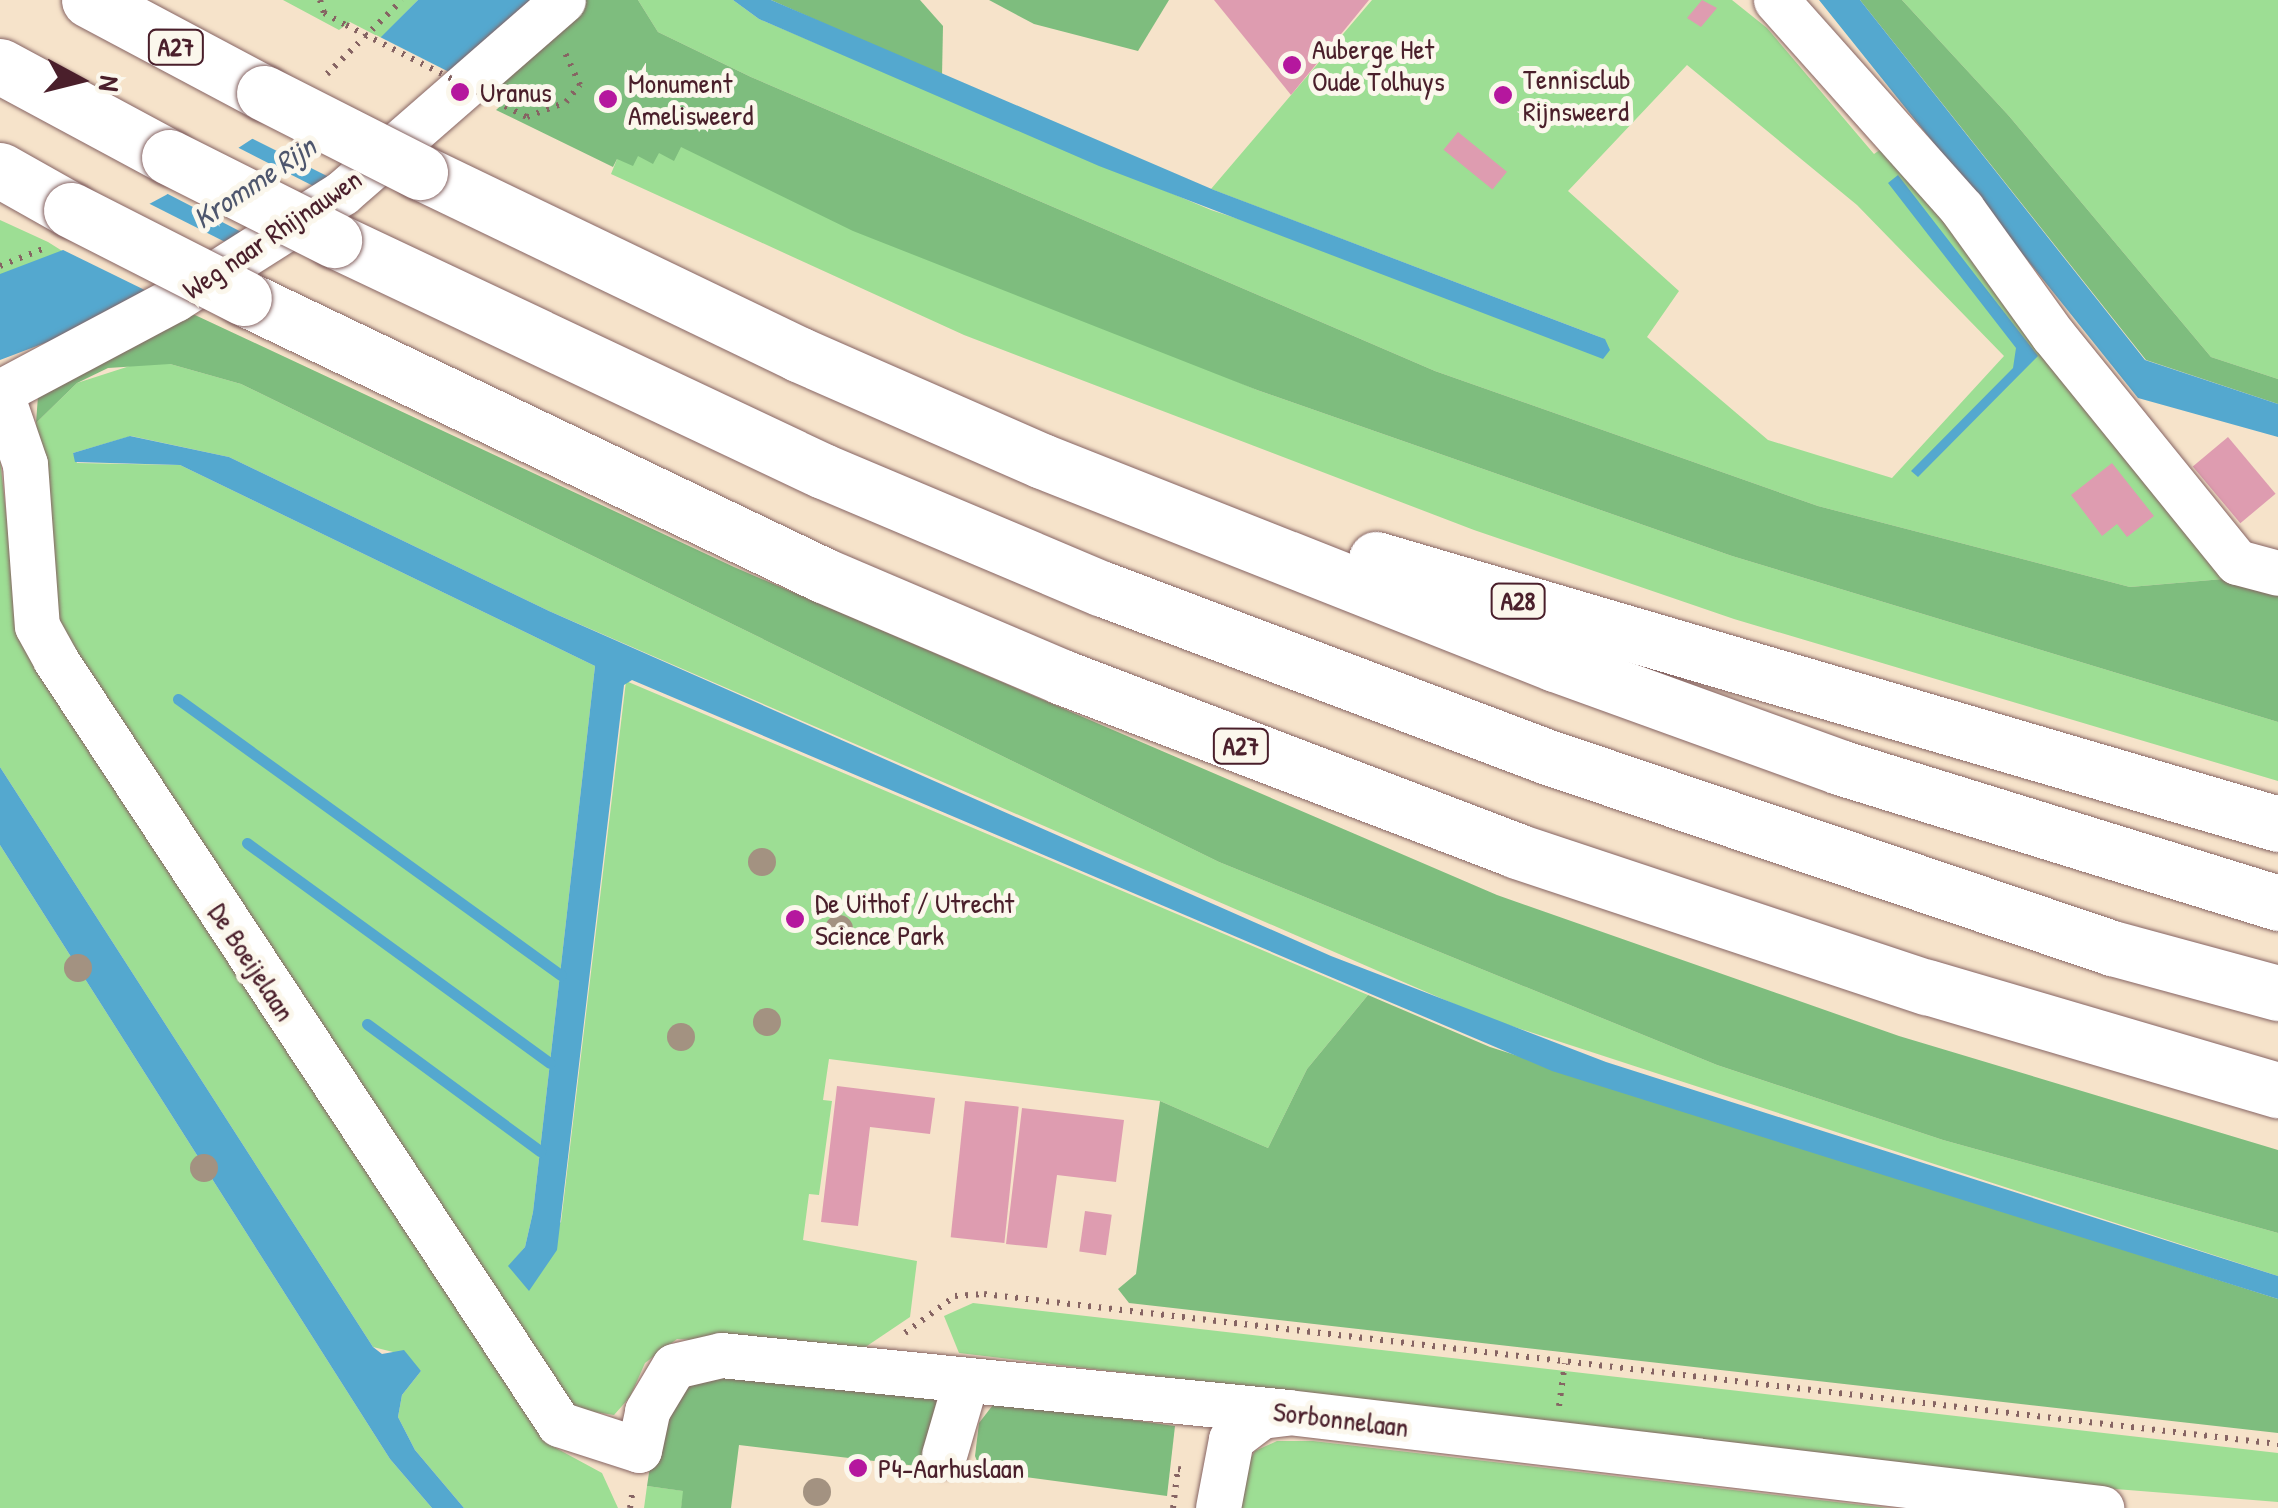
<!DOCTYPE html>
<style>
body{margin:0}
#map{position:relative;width:2278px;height:1508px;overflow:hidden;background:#f6e3ca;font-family:"Patrick Hand",sans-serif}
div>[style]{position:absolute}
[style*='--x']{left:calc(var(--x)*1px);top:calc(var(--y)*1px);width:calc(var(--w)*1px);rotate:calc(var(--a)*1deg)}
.green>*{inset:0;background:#9dde94}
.forest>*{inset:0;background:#7ebd7e}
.water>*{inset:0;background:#54a8cf}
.pier>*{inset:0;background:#f6e3ca}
.stream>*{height:11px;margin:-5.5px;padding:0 5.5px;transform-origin:5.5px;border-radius:5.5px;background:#54a8cf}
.building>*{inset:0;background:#de9cb0;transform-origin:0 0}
.path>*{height:6px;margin-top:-3px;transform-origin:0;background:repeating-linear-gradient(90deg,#866463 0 2.5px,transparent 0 10.5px)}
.roads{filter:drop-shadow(0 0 2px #866463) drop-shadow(0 0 2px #866463)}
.minor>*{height:45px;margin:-22.5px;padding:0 22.5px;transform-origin:22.5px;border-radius:22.5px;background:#fff}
.highway>*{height:55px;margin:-27.5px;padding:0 27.5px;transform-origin:27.5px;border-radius:27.5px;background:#fff}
.path-bridge>*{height:6px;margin-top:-3px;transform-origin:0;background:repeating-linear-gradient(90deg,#866463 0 2.5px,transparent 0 10.5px)}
.bridges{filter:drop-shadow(0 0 2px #866463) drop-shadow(0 0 2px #866463)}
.highway-bridge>*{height:55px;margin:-27.5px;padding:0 27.5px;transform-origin:27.5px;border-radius:27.5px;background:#fff}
.trees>*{width:28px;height:28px;margin:-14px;border-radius:50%;background:#a39281}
.dots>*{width:28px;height:28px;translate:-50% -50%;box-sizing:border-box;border:5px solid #fbf7ec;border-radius:50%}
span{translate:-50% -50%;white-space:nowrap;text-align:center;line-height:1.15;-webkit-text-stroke:10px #fbf7ec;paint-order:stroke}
.shield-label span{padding:2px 8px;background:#fbf7ec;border:2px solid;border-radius:8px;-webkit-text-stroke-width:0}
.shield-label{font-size:25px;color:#4a1f2b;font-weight:700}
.poi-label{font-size:28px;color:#4a1f2b}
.left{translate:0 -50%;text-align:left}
.street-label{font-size:28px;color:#4a1f2b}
.water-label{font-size:30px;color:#4e566d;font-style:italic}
.north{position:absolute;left:30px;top:30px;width:100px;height:100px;-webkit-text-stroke:8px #fbf7ec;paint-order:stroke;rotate:97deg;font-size:28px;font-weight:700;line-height:40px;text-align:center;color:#4a1f2b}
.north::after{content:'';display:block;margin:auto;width:35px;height:45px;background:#4a1f2b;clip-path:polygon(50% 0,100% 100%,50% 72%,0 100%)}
</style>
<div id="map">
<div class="green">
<div style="clip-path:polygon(283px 0,418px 0,381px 38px,350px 22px,339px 30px)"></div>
<div style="clip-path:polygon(evenodd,638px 0,733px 0,759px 19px,1211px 210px,1605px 339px,1211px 189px,1372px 0,1732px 0,1767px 28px,1874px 154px,1891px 142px,2235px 578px,2130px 587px,1818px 506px,1435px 371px,751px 77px,658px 32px,638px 0,1687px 65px,1857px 205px,2004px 356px,1892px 478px,1768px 440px,1647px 337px,1679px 291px,1568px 191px,1687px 65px)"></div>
<div style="clip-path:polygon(1902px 0,2278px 0,2278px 379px,2211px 357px,2009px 116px)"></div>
<div style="clip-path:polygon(680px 146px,1257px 390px,1732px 556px,2278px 722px,2278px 781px,1734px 619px,1474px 530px,964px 335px,611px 174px,617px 159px)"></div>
<div style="clip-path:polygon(0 220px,48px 242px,83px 264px,0 298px)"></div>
<div style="clip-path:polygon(136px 364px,170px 364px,241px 384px,1219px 862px,1717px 1065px,1943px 1140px,2278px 1233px,2278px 1276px,1484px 1017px,549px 611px,229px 457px,131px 436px,73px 453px,77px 463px,180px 465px,595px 666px,533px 1212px,525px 1247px,509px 1266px,561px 1222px,626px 681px,1368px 995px,1307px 1069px,1268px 1148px,1160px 1101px,829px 1059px,823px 1100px,832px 1101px,819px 1195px,809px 1194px,803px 1240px,917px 1261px,910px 1317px,861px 1350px,677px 1339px,645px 1363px,630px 1397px,614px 1415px,575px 1409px,56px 633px,36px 423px,77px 383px)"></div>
<div style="clip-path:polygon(0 459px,15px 593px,467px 1320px,554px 1447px,602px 1473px,618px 1508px,464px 1508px,415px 1450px,398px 1417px,402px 1395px,421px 1371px,397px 1353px,373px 1347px,0 767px)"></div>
<div style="clip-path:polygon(0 845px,390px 1459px,432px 1508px,0 1508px)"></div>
<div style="clip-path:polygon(973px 1303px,2278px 1453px,2278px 1502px,2078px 1486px,959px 1353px,944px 1316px)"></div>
<div style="clip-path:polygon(1277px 1441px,1313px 1441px,1888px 1508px,1239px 1508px,1243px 1471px,1255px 1451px)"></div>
<div style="clip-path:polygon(647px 1486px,684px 1491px,681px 1508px,644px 1508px)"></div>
</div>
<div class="forest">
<div style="clip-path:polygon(576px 0,638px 0,658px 32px,751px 77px,1435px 371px,1818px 506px,2130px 587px,2235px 578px,2278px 589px,2278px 722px,1732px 556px,1257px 390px,853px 231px,681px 147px,674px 161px,659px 153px,653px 164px,638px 156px,633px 166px,617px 159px,613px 167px,496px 110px,506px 101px,479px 87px)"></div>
<div style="clip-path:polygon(771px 0,920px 0,943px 26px,942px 76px)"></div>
<div style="clip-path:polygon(989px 0,1169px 0,1138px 51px,1034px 24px)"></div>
<div style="clip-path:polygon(1860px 0,1902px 0,2009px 116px,2211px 357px,2278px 379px,2278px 404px,2146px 360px)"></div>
<div style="clip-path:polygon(180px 308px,734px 567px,1497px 895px,1899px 1036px,2278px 1150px,2278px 1233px,1943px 1140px,1717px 1065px,1219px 862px,241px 384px,170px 364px,108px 368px,77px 383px,36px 423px,38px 396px)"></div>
<div style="clip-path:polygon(1368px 995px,1490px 1047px,2278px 1299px,2278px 1433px,1129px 1303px,1118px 1289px,1136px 1274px,1160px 1101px,1268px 1148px,1307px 1069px)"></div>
<div style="clip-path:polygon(695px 1371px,938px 1396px,933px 1454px,917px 1466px,739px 1445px,731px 1508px,681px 1508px,683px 1491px,647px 1486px,657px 1420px)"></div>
<div style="clip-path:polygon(996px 1401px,1175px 1426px,1167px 1496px,981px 1471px,975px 1456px,979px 1423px)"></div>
</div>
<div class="water">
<div style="clip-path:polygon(418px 0,530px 0,333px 180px,79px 330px,0 360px,0 274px,63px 250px,166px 195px,252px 139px,372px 46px)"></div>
<div style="clip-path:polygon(733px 0,771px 0,1214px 190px,1605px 339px,1610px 350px,1603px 359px,1099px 166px,759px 19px)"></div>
<div style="clip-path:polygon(1819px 0,1860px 0,2145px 360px,2278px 404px,2278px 437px,2138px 398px)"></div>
<div style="clip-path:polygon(1898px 175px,2038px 356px,1918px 477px,1911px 471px,2013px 368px,2016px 348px,1888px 183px)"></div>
<div style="clip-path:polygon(130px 436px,229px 457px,549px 611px,1331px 956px,1606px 1062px,2278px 1276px,2278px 1299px,1552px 1071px,632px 680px,624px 685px,557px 1250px,529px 1291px,508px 1266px,525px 1247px,533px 1212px,595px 666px,180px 465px,75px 462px,73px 453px)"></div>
<div style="clip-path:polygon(0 767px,373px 1347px,382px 1354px,404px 1350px,421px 1371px,402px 1395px,398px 1417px,415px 1450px,464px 1508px,432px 1508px,390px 1459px,0 845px)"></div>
</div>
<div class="pier">
<div style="clip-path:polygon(376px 35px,459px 77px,339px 182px,247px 136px)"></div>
<div style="clip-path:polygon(233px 145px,325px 192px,257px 240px,162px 191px)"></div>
<div style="clip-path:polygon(144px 201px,241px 250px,159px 297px,57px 247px)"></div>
</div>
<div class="stream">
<div style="--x:178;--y:699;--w:472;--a:35.8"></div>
<div style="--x:247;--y:843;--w:374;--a:36"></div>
<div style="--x:367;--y:1024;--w:215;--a:36.3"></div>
</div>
<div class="building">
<div style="clip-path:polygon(1214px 0,1369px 0,1291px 95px)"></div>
<div style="clip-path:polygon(1702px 0,1717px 8px,1701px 27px,1687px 18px)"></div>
<div style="left:1458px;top:132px;width:63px;height:23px;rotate:39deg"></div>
<div style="left:2228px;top:437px;width:74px;height:46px;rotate:50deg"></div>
<div style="clip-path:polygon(2112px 463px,2154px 516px,2127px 537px,2117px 524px,2102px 536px,2071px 495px)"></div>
<div style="clip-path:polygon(837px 1086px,935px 1098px,930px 1134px,870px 1127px,858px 1226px,821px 1222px)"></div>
<div style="left:965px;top:1101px;width:54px;height:137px;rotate:6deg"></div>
<div style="clip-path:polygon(1022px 1108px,1124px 1120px,1116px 1182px,1057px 1175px,1047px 1248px,1006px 1244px)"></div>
<div style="left:1085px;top:1211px;width:27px;height:41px;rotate:8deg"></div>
</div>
<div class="path">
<div style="--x:320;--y:0;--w:14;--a:73"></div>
<div style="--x:324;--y:13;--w:25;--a:29"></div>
<div style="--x:327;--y:74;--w:105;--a:-44.6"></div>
<div style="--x:505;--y:106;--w:25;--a:27"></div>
<div style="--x:527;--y:117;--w:42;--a:-21"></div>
<div style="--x:566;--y:102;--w:22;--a:-51"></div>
<div style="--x:580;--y:85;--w:38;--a:-115"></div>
<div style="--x:0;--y:266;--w:48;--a:-21.8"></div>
<div style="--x:905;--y:1333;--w:62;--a:-36.5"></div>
<div style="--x:955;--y:1296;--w:29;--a:-4"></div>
<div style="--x:984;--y:1294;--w:1303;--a:6.61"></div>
<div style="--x:1559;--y:1406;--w:43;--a:-82.1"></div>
<div style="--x:630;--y:1508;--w:19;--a:-81"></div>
<div style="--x:1173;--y:1508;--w:39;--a:-83"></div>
<div style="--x:1178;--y:1469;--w:8;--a:7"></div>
</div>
<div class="roads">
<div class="minor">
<div style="--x:1776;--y:0;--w:280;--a:48.3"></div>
<div style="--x:1962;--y:209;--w:155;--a:54.2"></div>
<div style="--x:2053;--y:335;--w:292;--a:51"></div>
<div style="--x:2237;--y:562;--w:42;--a:15"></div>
<div style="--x:0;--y:391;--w:77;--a:71.1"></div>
<div style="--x:25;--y:464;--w:162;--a:85.8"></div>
<div style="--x:37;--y:626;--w:38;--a:61"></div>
<div style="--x:55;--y:659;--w:916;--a:56.62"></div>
<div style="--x:559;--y:1424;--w:84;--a:18"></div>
<div style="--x:639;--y:1450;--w:40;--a:-78"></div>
<div style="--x:647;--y:1411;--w:52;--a:-59"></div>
<div style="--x:674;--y:1366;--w:48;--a:-13.2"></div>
<div style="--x:721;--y:1355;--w:570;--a:5.74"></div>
<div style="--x:1288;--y:1412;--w:819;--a:6.73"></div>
<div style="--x:0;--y:392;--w:198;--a:-28"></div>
<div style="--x:175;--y:299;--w:198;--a:-32.4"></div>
<div style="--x:342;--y:193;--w:293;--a:-41.1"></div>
<div style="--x:944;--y:1455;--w:78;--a:-73.7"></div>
<div style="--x:1218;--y:1508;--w:70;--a:-79.3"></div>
<div style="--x:1231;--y:1439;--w:38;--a:-37"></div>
<div style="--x:1261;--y:1416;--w:25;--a:-7"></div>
</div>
<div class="highway">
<div style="--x:89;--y:0;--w:198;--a:28"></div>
<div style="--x:0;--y:66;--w:192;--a:28.3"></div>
<div style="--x:0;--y:170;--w:81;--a:29.4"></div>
<div style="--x:420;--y:172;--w:420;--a:25.7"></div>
<div style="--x:798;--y:354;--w:266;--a:23.7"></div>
<div style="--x:1042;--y:461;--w:552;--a:21.59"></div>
<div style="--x:1555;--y:664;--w:302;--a:19.9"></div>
<div style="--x:1839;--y:767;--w:460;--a:17.2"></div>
<div style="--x:334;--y:240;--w:541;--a:25.29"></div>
<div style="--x:823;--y:471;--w:304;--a:22.9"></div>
<div style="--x:1103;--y:589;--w:472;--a:20.7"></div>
<div style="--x:1545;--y:756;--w:599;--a:18.71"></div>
<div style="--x:2112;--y:948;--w:172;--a:15.2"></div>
<div style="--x:244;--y:298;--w:642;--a:25.57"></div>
<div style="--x:823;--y:575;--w:260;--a:23.1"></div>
<div style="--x:1062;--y:677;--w:487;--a:20.9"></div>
<div style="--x:1517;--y:851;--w:432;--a:18.4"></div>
<div style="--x:1927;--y:987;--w:366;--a:16.4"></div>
<div style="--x:1376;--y:559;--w:940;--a:16.37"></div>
</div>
</div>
<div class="path-bridge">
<div style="--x:346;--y:25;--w:176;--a:27"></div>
</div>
<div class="bridges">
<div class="highway-bridge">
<div style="--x:264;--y:93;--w:175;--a:26.9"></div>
<div style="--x:169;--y:157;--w:185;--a:26.7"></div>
<div style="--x:71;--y:210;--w:194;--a:27"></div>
</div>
</div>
<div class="trees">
<div style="left:762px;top:862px"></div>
<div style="left:839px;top:929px"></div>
<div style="left:78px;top:968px"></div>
<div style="left:767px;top:1022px"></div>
<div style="left:681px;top:1037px"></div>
<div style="left:204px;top:1168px"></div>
<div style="left:817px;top:1492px"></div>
</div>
<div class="dots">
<div style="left:1292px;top:65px;background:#b5179e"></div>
<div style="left:460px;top:92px;background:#b5179e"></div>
<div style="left:1503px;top:95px;background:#b5179e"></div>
<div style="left:608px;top:99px;background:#b5179e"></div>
<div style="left:795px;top:919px;background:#b5179e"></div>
<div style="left:858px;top:1468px;background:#b5179e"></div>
</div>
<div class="shield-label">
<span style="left:176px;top:47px">A27</span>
<span style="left:1518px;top:601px">A28</span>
<span style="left:1241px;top:746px">A27</span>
</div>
<div class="poi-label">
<span class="left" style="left:1312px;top:65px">Auberge Het<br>Oude Tolhuys</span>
<span class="left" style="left:1523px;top:95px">Tennisclub<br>Rijnsweerd</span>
<span class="left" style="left:628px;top:99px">Monument<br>Amelisweerd</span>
<span class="left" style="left:480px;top:92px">Uranus</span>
<span class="left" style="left:815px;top:919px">De Uithof / Utrecht<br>Science Park</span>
<span class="left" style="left:878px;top:1468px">P4-Aarhuslaan</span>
</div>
<div class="street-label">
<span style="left:272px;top:234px;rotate:-34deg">Weg naar Rhijnauwen</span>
<span style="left:252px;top:962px;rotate:57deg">De Boeijelaan</span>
<span style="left:1341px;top:1419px;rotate:7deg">Sorbonnelaan</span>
</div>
<div class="water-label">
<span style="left:254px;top:182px;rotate:-34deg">Kromme Rijn</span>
</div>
<div class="north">N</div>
</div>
